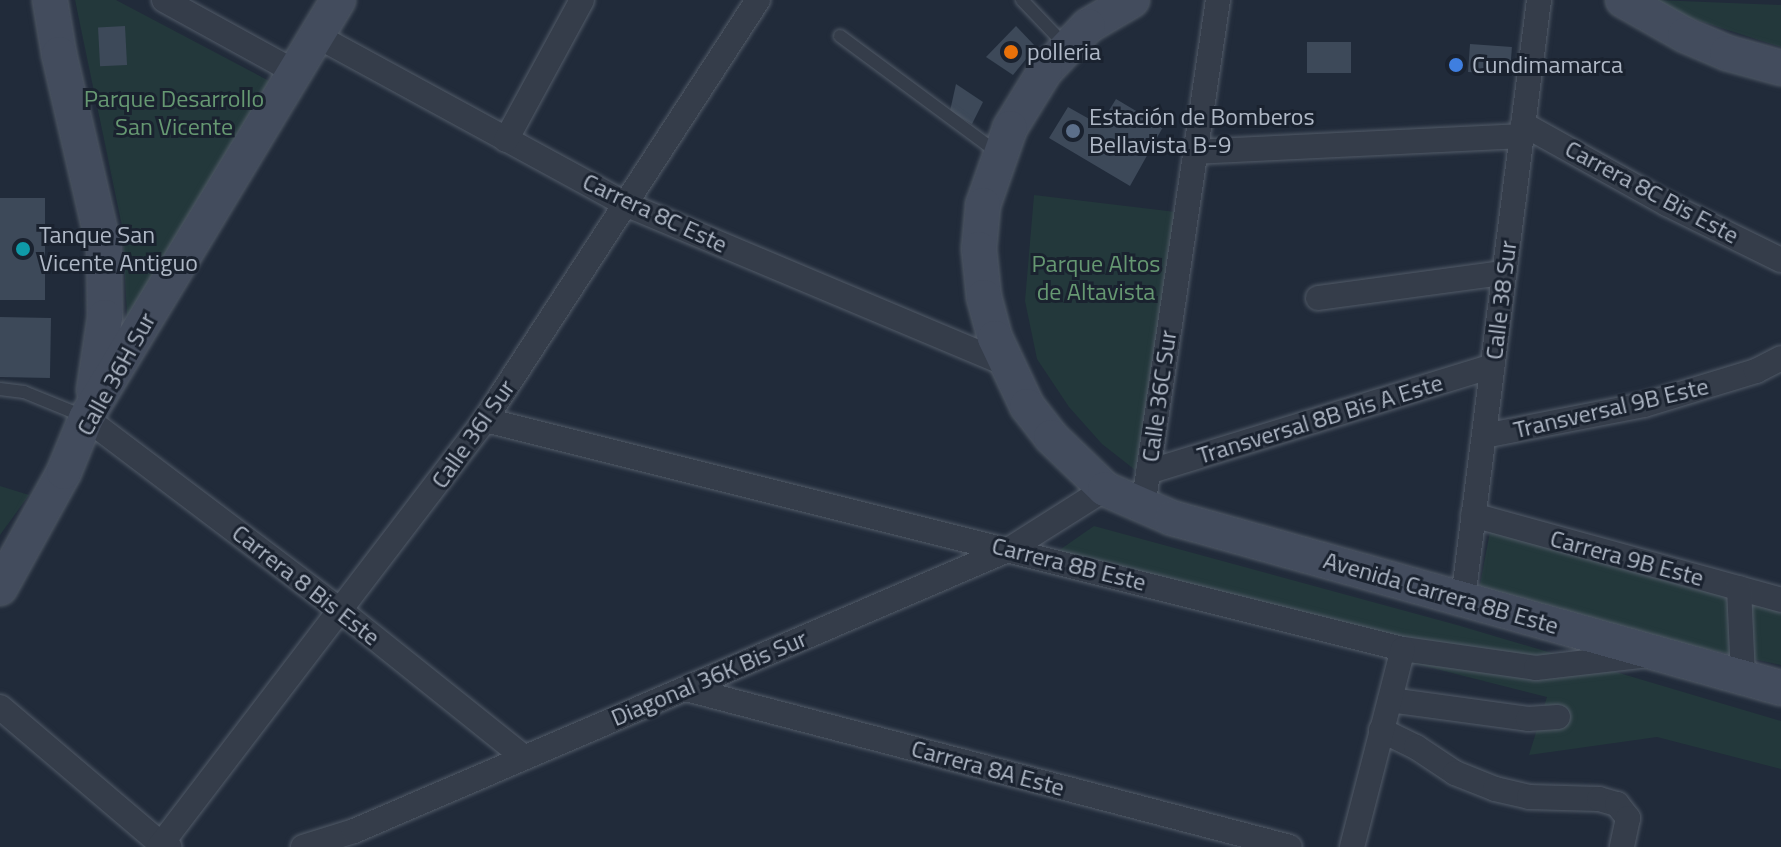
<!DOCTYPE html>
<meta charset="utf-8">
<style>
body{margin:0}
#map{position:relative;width:1781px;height:847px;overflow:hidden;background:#212b3a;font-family:"Titillium Web",sans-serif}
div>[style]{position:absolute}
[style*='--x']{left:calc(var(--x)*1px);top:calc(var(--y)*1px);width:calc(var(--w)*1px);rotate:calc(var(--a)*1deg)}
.green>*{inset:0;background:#23383b}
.building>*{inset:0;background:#3d4959;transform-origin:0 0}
.roads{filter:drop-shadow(0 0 2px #525b68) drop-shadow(0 0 2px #525b68)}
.lane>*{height:12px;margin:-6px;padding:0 6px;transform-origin:6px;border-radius:6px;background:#353d4a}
.street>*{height:24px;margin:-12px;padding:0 12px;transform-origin:12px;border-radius:12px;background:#353d4a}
.secondary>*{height:34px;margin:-17px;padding:0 17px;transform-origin:17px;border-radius:17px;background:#434c5d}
.dots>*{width:22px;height:22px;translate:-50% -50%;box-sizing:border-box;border:4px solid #1a222f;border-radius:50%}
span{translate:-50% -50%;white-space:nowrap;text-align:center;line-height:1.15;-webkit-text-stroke:6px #1a222f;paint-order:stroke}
.poi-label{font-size:24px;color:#afb8c6}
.left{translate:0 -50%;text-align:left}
.park-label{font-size:24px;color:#669872}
.street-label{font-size:24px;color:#afb8c6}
</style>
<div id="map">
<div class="green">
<div style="clip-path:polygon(75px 0,116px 0,275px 84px,128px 331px,122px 226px)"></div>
<div style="clip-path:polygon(1656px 0,1781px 5px,1781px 47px,1684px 16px)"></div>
<div style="clip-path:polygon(1034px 195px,1176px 212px,1139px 473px,1102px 444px,1069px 407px,1037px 359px,1025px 301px)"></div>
<div style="clip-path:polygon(0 486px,29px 495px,0 535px)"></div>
<div style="clip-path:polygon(1492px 521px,1781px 600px,1781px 665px,1659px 639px,1479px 590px)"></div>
<div style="clip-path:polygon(1094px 526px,1457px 625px,1781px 721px,1781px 769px,1657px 737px,1529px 755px,1547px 697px,1035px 567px)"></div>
</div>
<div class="building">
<div style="left:125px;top:26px;width:39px;height:27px;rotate:87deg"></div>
<div style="clip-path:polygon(1016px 26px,1036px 47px,1013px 75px,986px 57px)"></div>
<div style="left:1351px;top:42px;width:31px;height:44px;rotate:90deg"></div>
<div style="left:1470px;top:44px;width:42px;height:28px;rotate:4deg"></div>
<div style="clip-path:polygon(956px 84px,983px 102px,972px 124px,950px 111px)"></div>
<div style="clip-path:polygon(1116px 99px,1163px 127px,1130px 186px,1049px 138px,1068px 107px,1100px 125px)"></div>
<div style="left:0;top:198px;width:45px;height:102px"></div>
<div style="left:0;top:317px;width:51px;height:60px;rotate:1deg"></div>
</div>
<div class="roads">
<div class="lane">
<div style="--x:1022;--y:0;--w:64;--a:46.3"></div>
<div style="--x:840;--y:36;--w:197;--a:36.5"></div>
<div style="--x:0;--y:389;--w:24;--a:7"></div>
<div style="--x:24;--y:392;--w:64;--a:22.1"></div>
</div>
<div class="street">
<div style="--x:164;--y:0;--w:152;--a:28.8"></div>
<div style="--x:319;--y:37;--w:346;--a:28.6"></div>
<div style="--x:623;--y:203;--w:413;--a:22.8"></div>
<div style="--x:1523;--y:124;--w:165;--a:29.1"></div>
<div style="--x:1667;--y:204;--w:127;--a:26.2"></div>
<div style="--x:506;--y:140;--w:159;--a:-61.5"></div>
<div style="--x:1195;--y:152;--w:327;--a:-2.8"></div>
<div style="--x:1318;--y:298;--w:188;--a:-7.7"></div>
<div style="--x:86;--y:418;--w:318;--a:37.1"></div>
<div style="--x:340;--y:610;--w:233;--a:38.7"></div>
<div style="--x:485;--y:420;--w:946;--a:14.01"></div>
<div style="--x:1403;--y:649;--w:134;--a:8.1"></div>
<div style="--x:1536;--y:668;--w:113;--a:-6.6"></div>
<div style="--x:1484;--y:436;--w:163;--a:-11"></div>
<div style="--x:1644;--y:405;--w:117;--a:-16.9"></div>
<div style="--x:1756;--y:371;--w:28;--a:-27"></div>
<div style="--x:1148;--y:472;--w:360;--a:-17.1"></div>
<div style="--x:1143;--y:507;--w:513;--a:-81.59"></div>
<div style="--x:1473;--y:515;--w:320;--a:15.4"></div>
<div style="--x:1739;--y:588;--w:89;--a:87.4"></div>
<div style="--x:1463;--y:599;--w:604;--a:-82.77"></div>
<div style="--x:686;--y:689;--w:624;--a:14.66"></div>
<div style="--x:1390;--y:700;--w:139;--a:7.8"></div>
<div style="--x:1528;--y:719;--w:30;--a:-4"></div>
<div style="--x:0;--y:707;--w:211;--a:40.4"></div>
<div style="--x:161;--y:844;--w:9;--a:21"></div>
<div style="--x:1381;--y:730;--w:39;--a:26"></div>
<div style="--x:1416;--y:747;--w:47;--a:33.7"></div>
<div style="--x:1455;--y:773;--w:43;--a:21.8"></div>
<div style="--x:1495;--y:789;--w:35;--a:13"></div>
<div style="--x:1529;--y:797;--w:70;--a:1.6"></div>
<div style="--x:1599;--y:799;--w:19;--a:16"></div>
<div style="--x:1617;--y:804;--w:18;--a:52"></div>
<div style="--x:1628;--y:818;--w:30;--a:102"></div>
<div style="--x:159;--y:847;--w:537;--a:-52.64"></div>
<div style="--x:485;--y:420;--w:501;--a:-56.98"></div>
<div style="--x:303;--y:847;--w:53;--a:-17.4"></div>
<div style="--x:354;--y:831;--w:714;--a:-23.26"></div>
<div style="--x:1010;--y:549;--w:112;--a:-32.3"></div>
<div style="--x:1352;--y:847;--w:204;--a:-75.6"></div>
</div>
<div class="secondary">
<div style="--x:50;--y:0;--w:55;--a:80.5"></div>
<div style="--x:59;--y:54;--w:198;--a:76.9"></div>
<div style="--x:104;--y:247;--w:70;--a:89.2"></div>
<div style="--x:105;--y:317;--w:74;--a:98.6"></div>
<div style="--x:1132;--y:0;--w:51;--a:149.4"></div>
<div style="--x:1088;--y:26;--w:62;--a:133.7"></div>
<div style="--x:1045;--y:71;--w:67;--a:121.6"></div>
<div style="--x:1010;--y:128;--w:82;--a:109.3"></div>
<div style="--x:983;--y:205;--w:44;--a:95.2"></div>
<div style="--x:979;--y:249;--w:48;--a:84.1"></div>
<div style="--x:984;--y:297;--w:42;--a:75"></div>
<div style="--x:995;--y:338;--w:75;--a:64.8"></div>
<div style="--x:1027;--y:406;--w:39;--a:52"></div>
<div style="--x:1051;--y:437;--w:75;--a:43.9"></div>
<div style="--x:1105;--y:489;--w:73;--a:23.4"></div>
<div style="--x:1172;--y:518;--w:632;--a:15.6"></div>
<div style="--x:1623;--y:0;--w:71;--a:29.4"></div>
<div style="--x:1685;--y:35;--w:46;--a:23.2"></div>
<div style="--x:1727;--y:53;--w:56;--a:15.5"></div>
<div style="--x:0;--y:588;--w:132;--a:-61.1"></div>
<div style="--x:64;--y:472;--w:58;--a:-67.8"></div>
<div style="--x:86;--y:418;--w:488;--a:-58.9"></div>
</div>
</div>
<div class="dots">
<div style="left:1011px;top:52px;background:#e8710a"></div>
<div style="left:1456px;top:65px;background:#3f7fe0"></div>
<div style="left:1073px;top:131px;background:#5c6f8a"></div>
<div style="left:23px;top:249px;background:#0f9aa8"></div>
</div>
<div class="poi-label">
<span class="left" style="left:1027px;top:52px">polleria</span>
<span class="left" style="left:1472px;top:65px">Cundimamarca</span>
<span class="left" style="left:1089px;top:131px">Estación de Bomberos<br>Bellavista B-9</span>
<span class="left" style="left:39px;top:249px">Tanque San<br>Vicente Antiguo</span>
</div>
<div class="park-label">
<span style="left:174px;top:113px">Parque Desarrollo<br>San Vicente</span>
<span style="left:1096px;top:278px">Parque Altos<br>de Altavista</span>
</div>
<div class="street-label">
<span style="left:1652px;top:192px;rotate:28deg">Carrera 8C Bis Este</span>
<span style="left:655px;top:213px;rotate:25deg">Carrera 8C Este</span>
<span style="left:1501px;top:300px;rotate:-83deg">Calle 38 Sur</span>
<span style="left:116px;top:374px;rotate:-61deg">Calle 36H Sur</span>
<span style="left:1159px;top:396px;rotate:-82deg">Calle 36C Sur</span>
<span style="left:1611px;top:408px;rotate:-13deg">Transversal 9B Este</span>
<span style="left:1320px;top:419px;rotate:-17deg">Transversal 8B Bis A Este</span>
<span style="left:473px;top:434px;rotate:-55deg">Calle 36I Sur</span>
<span style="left:1627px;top:558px;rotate:15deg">Carrera 9B Este</span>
<span style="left:1069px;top:564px;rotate:14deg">Carrera 8B Este</span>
<span style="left:306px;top:585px;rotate:38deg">Carrera 8 Bis Este</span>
<span style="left:1441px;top:593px;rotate:16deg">Avenida Carrera 8B Este</span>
<span style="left:709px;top:678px;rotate:-23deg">Diagonal 36K Bis Sur</span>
<span style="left:988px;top:768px;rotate:15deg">Carrera 8A Este</span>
</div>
</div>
